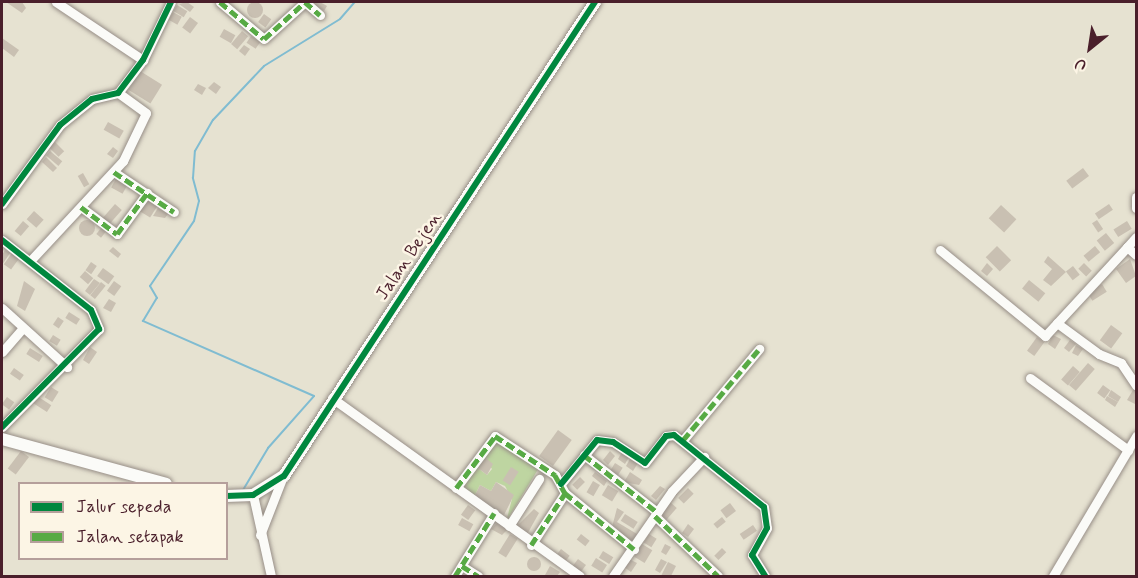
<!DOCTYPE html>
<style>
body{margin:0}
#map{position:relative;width:1138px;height:578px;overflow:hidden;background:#e6e2d1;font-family:Mynerve,sans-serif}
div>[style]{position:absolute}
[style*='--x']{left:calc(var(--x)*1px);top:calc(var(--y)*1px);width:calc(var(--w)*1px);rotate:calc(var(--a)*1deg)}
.green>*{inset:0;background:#bed5a1}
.stream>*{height:2px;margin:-1px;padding:0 1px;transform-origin:1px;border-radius:1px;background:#80bcd1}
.building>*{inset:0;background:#c9c0b2;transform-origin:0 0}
.round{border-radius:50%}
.roads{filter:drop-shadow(0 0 2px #978e87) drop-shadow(0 0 2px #978e87)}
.street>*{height:9px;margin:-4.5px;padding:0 4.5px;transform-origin:4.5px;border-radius:4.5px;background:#fbfbf8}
.secondary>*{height:12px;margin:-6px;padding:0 6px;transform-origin:6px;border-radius:6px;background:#fbfbf8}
.quiet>*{height:4.5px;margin-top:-2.25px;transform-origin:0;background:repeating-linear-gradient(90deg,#57aa44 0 9px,transparent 0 13.5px)}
.cycleway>*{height:6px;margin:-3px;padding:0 3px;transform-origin:3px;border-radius:3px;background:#00873e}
span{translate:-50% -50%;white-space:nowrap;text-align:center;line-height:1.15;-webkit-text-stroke:5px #fcf5e5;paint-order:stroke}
.street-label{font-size:18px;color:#4a1f2b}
.frame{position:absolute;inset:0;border:3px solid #4a1f2b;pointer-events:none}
.legend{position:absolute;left:18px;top:482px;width:210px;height:78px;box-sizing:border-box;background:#fcf5e5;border:2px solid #b59f9b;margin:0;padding:8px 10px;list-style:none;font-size:18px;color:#4a1f2b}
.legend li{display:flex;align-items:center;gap:12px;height:30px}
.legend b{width:30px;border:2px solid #b59f9b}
.north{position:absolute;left:1060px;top:18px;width:60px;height:60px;-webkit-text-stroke:4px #fcf5e5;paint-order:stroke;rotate:210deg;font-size:16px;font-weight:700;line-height:24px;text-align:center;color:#4a1f2b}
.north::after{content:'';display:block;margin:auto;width:21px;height:27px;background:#4a1f2b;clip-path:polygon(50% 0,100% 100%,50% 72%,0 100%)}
</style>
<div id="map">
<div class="green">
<div style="clip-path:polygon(493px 438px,540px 466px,506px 522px,512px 499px,505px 486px,496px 482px,491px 491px,480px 485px,473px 499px,459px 487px,474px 465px,487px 475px,492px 469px,482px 455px)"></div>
</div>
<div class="stream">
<div style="--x:243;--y:490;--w:49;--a:-59.2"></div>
<div style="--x:268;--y:448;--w:69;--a:-48.5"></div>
<div style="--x:314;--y:396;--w:187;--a:-156.3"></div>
<div style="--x:143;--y:321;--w:27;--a:-59"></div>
<div style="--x:157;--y:298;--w:14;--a:-120"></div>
<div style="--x:150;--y:286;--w:78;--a:-55.9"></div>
<div style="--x:194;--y:221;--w:21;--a:-76"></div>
<div style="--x:199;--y:201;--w:24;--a:-105"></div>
<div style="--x:193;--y:178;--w:27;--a:-86"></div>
<div style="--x:195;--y:151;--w:36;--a:-60"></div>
<div style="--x:213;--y:120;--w:74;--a:-46.6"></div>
<div style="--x:264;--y:66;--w:89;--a:-31.7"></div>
<div style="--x:340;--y:19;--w:23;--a:-49"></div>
</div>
<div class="building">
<div style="clip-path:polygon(6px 2px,22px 2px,26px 8px,22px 13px)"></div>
<div style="clip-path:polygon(187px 2px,194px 7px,190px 12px,179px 4px)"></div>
<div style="clip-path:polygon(320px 2px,327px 6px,324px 11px,313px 4px)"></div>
<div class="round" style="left:247px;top:2px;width:16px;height:16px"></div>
<div style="left:177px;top:5px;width:12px;height:7px;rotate:31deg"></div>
<div style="left:173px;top:12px;width:10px;height:9px;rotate:29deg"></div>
<div style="left:264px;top:14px;width:9px;height:10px;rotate:36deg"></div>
<div style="left:190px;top:17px;width:10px;height:13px;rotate:37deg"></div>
<div style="left:224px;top:29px;width:13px;height:9px;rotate:29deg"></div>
<div style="left:242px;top:31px;width:8px;height:17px;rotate:40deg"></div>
<div style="left:251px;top:36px;width:11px;height:8px;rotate:34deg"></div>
<div style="clip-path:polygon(2px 38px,19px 50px,14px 57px,2px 48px)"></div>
<div style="clip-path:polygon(244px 45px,250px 49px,245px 56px,239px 51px)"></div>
<div style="left:140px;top:71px;width:26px;height:22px;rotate:32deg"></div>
<div style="clip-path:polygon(214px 82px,221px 87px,216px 94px,208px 88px)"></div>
<div style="clip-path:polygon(198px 84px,206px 88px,202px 95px,194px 90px)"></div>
<div style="left:108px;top:122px;width:18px;height:9px;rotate:29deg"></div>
<div style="left:55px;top:142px;width:13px;height:8px;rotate:45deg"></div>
<div style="clip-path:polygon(113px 147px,118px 151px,113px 158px,107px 154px)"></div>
<div style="left:50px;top:151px;width:16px;height:6px;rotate:40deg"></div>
<div style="clip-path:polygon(46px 157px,57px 168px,53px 172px,42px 162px)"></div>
<div style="left:1083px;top:168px;width:10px;height:21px;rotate:53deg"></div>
<div style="left:83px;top:173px;width:13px;height:6px;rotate:61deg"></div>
<div style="left:117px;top:177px;width:13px;height:12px;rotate:29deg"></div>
<div style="left:147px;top:198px;width:13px;height:15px;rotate:32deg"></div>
<div style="left:115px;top:204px;width:9px;height:19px;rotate:41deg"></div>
<div style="left:1109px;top:204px;width:7px;height:17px;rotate:56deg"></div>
<div style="left:1001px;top:205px;width:21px;height:18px;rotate:43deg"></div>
<div style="clip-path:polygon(158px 208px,168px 214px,165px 218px,153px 216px)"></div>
<div style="left:34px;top:211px;width:13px;height:11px;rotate:42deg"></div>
<div style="left:1097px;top:220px;width:11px;height:6px;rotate:56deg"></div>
<div class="round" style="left:79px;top:220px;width:16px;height:16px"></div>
<div style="left:23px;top:221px;width:8px;height:13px;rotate:40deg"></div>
<div style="left:1127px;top:221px;width:9px;height:16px;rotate:58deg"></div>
<div style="left:102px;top:227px;width:6px;height:9px;rotate:39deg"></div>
<div style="left:1106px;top:233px;width:13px;height:12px;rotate:51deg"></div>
<div style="left:997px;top:246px;width:20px;height:16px;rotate:45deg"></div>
<div style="left:1095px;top:246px;width:8px;height:15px;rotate:50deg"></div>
<div style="clip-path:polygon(113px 247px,121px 254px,118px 258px,109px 251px)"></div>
<div style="clip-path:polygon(5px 250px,10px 253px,2px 265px,2px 255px)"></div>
<div style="left:12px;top:253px;width:9px;height:14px;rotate:36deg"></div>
<div style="clip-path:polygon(1048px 256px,1066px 272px,1051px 286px,1043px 280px,1052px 269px,1044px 262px)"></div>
<div style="clip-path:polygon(1130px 259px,1136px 276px,1126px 283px,1116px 269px)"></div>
<div style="left:91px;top:262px;width:7px;height:10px;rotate:34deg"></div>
<div style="clip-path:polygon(987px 263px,993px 269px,987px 276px,981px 271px)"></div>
<div style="left:1084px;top:263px;width:11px;height:8px;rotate:45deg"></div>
<div style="left:1073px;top:266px;width:11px;height:9px;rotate:52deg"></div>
<div style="left:103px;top:268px;width:14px;height:10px;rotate:36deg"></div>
<div style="left:85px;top:271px;width:11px;height:8px;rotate:41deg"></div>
<div style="clip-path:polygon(94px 279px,100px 283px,90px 295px,85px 291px)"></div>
<div style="left:1029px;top:280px;width:21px;height:11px;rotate:39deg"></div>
<div style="clip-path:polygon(24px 281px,35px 289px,25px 311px,17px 306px)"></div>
<div style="left:114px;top:281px;width:9px;height:12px;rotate:36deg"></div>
<div style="left:101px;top:282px;width:6px;height:17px;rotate:39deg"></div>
<div style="left:1102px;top:284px;width:9px;height:17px;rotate:58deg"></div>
<div style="clip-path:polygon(109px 299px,116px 303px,111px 312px,103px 308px)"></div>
<div style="left:69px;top:312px;width:13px;height:7px;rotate:32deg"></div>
<div style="left:58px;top:317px;width:7px;height:9px;rotate:34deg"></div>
<div style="left:1111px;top:325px;width:14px;height:19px;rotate:36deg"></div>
<div style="left:53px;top:335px;width:9px;height:7px;rotate:32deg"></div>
<div style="clip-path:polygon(1053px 335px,1061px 339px,1055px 349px,1048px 344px)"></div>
<div style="left:1037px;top:337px;width:9px;height:17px;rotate:36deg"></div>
<div style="clip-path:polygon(1070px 340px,1076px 344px,1069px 352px,1064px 348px)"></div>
<div style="clip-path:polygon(1076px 345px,1083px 349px,1078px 356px,1072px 353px)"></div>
<div style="clip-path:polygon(90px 347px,97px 352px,89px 364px,83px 360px)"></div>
<div style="left:30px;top:348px;width:15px;height:7px;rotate:32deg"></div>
<div style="left:1088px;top:363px;width:9px;height:29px;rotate:41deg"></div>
<div style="left:1073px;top:366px;width:9px;height:18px;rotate:41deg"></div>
<div style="left:14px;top:368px;width:12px;height:7px;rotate:35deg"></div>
<div style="left:1103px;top:385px;width:9px;height:10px;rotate:36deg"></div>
<div style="clip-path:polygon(1136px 385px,1136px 401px,1135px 404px,1127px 400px)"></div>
<div style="left:51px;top:387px;width:9px;height:12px;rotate:32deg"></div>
<div style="clip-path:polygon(1111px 390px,1121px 397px,1118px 402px,1108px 396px)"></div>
<div style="left:37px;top:396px;width:17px;height:8px;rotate:33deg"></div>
<div style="clip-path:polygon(1107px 396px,1118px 402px,1115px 407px,1105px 400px)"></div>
<div style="left:7px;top:397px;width:9px;height:9px;rotate:36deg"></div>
<div style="left:558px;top:430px;width:17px;height:32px;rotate:36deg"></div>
<div style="left:21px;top:451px;width:10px;height:22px;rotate:37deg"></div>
<div style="clip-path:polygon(610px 451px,615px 456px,608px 465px,603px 460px)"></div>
<div style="clip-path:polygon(622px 452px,629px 457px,625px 464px,618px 459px)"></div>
<div style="clip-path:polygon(482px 455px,493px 464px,487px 475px,474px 465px)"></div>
<div style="clip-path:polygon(630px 459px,638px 463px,633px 471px,626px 466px)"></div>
<div style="left:615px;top:463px;width:9px;height:9px;rotate:32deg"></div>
<div style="left:511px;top:467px;width:9px;height:16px;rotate:32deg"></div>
<div style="clip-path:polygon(595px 472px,607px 481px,604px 486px,592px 476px)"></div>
<div style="clip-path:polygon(630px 472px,642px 480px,639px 485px,624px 482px)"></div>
<div style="left:580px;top:477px;width:7px;height:11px;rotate:45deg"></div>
<div style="left:593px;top:481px;width:8px;height:13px;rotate:30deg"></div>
<div style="clip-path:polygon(496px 482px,514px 495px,504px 515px,473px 499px,480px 485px,491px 491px)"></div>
<div style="left:608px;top:485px;width:12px;height:12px;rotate:31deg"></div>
<div style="clip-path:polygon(660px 486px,665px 489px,656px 500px,651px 496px)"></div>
<div style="left:688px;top:488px;width:8px;height:14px;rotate:45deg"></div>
<div style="left:670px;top:502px;width:9px;height:16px;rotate:41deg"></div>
<div style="left:730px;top:503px;width:10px;height:12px;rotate:53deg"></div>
<div style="left:468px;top:505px;width:9px;height:12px;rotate:36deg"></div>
<div style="clip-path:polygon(617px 508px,624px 512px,617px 522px,637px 534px,631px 543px,611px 531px)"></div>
<div style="clip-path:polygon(534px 509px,539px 513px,525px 538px,513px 530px)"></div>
<div style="left:625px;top:514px;width:15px;height:8px;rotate:32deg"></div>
<div style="left:722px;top:517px;width:6px;height:11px;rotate:51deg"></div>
<div style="left:462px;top:518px;width:13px;height:8px;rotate:29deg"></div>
<div style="clip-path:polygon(499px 521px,507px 530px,502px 535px,491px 529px)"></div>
<div style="clip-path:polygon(688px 524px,694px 529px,688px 537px,682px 533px)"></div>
<div style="left:753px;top:525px;width:7px;height:16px;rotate:56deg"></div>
<div style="left:510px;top:534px;width:9px;height:22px;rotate:32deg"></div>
<div style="left:581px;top:534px;width:11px;height:7px;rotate:38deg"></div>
<div style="left:649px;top:534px;width:9px;height:10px;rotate:32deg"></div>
<div style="left:642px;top:544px;width:12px;height:15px;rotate:31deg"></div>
<div style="clip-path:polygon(665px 544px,671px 547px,666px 555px,661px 552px)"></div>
<div style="left:722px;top:548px;width:6px;height:11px;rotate:45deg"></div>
<div style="left:561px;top:549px;width:11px;height:6px;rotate:38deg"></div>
<div style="left:603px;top:551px;width:12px;height:8px;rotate:31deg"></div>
<div class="round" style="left:527px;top:557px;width:14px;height:14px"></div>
<div style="left:596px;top:558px;width:13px;height:9px;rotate:32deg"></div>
<div style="left:578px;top:559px;width:10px;height:9px;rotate:37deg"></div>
<div style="clip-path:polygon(629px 559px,637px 563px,631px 572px,624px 567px)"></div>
<div style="clip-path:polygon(661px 559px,667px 562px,660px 573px,655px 570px)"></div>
<div style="clip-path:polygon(668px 562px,676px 566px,671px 576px,661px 576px)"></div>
<div style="clip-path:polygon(550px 566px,560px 572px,557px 576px,545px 575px)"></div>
</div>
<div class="roads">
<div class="street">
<div style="--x:56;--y:2;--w:105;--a:33.7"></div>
<div style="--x:220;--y:2;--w:57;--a:40.1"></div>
<div style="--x:264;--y:39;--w:55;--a:-42.1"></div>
<div style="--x:305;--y:2;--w:20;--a:41"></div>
<div style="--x:114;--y:172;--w:72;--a:33.7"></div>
<div style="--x:1136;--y:197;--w:11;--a:90"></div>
<div style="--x:2;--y:204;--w:98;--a:-53.7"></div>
<div style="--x:60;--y:125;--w:41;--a:-39.1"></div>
<div style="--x:92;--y:99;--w:27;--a:-13"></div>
<div style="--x:118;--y:93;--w:41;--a:-52.9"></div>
<div style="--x:143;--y:60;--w:64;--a:-64.2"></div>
<div style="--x:81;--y:207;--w:45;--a:36.9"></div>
<div style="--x:117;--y:234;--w:51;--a:-53.8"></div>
<div style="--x:1136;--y:237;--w:13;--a:132"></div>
<div style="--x:1127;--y:247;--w:12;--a:42"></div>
<div style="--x:2;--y:240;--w:113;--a:38.2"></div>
<div style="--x:91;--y:310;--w:21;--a:67"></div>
<div style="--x:99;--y:329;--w:138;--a:134.7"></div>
<div style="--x:940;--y:250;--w:136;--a:39.3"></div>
<div style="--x:1045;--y:336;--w:121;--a:-47.3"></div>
<div style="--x:30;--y:261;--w:137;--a:-47.1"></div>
<div style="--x:123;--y:161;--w:53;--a:-64.4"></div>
<div style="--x:146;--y:113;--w:34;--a:-144"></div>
<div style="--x:2;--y:308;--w:88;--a:42.2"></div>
<div style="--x:1057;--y:323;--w:52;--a:36.4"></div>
<div style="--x:1099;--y:354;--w:24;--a:22"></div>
<div style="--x:1121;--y:363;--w:27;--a:56"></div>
<div style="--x:2;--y:352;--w:32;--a:-49"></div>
<div style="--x:1030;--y:378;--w:122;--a:36.3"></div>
<div style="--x:332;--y:398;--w:305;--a:35.7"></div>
<div style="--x:683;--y:440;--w:119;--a:-50.1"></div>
<div style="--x:584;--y:455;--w:93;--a:38"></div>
<div style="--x:561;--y:484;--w:57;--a:-50.7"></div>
<div style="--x:597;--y:440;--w:16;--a:7"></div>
<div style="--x:613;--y:442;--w:38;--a:33"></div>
<div style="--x:645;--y:463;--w:34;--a:-52"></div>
<div style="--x:666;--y:436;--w:8;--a:-7"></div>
<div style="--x:674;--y:435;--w:115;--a:38.7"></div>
<div style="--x:764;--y:507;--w:21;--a:82"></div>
<div style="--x:767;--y:528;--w:31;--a:119"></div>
<div style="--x:752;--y:555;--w:25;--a:58"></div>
<div style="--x:456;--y:488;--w:65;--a:-53.1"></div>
<div style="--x:495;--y:436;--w:72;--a:33"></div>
<div style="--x:555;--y:475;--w:21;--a:61"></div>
<div style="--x:253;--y:495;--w:83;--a:77.5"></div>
<div style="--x:655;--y:516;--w:87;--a:43.6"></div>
<div style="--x:509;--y:526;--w:56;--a:-57.4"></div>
<div style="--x:260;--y:535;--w:63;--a:-68.7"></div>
<div style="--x:531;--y:545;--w:62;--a:-56.8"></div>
<div style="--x:565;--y:493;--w:89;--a:39.1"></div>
<div style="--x:462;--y:566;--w:19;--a:32"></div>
<div style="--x:455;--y:576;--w:74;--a:-58.2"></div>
<div style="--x:613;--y:576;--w:103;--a:-55.2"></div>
<div style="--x:672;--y:491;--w:47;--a:-46.7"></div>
<div style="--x:1053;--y:576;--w:163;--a:-59.3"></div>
</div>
<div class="secondary">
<div style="--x:2;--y:439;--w:170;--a:15.3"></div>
<div style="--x:226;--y:496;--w:27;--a:-2"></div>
<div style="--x:253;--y:495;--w:36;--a:-32"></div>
<div style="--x:284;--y:476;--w:567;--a:-56.73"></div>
</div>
</div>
<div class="quiet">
<div style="--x:220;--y:2;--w:57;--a:40.1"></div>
<div style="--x:264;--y:39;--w:55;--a:-42.1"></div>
<div style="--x:305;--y:2;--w:20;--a:41"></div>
<div style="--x:114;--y:172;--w:72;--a:33.7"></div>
<div style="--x:81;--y:207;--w:45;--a:36.9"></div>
<div style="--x:117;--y:234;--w:51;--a:-53.8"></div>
<div style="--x:683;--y:440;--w:119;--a:-50.1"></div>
<div style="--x:584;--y:455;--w:93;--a:38"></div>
<div style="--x:456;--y:488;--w:65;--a:-53.1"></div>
<div style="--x:495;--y:436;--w:72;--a:33"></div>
<div style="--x:555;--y:475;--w:21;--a:61"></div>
<div style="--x:655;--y:516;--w:87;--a:43.6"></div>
<div style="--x:531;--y:545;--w:62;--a:-56.8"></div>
<div style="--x:565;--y:493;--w:89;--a:39.1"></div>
<div style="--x:462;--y:566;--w:19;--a:32"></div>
<div style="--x:455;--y:576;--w:74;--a:-58.2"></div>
</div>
<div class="cycleway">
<div style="--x:2;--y:204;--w:98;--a:-53.7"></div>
<div style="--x:60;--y:125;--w:41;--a:-39.1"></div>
<div style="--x:92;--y:99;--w:27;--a:-13"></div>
<div style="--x:118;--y:93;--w:41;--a:-52.9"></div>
<div style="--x:143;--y:60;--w:64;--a:-64.2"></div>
<div style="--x:2;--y:240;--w:113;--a:38.2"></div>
<div style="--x:91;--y:310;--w:21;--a:67"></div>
<div style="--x:99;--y:329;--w:138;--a:134.7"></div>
<div style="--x:561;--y:484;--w:57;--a:-50.7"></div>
<div style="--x:597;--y:440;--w:16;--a:7"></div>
<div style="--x:613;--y:442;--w:38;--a:33"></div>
<div style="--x:645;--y:463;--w:34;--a:-52"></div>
<div style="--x:666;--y:436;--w:8;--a:-7"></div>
<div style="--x:674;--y:435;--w:115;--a:38.7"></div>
<div style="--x:764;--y:507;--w:21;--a:82"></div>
<div style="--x:767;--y:528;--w:31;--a:119"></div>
<div style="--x:752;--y:555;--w:25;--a:58"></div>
<div style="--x:226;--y:496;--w:27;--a:-2"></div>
<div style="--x:253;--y:495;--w:36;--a:-32"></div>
<div style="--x:284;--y:476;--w:567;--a:-56.73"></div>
</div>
<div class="street-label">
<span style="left:409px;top:256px;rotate:-56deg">Jalan Bejen</span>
</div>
<div class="frame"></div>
<ul class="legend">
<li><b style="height:8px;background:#00873e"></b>Jalur sepeda</li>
<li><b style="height:8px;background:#57aa44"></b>Jalan setapak</li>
</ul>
<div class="north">U</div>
</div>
